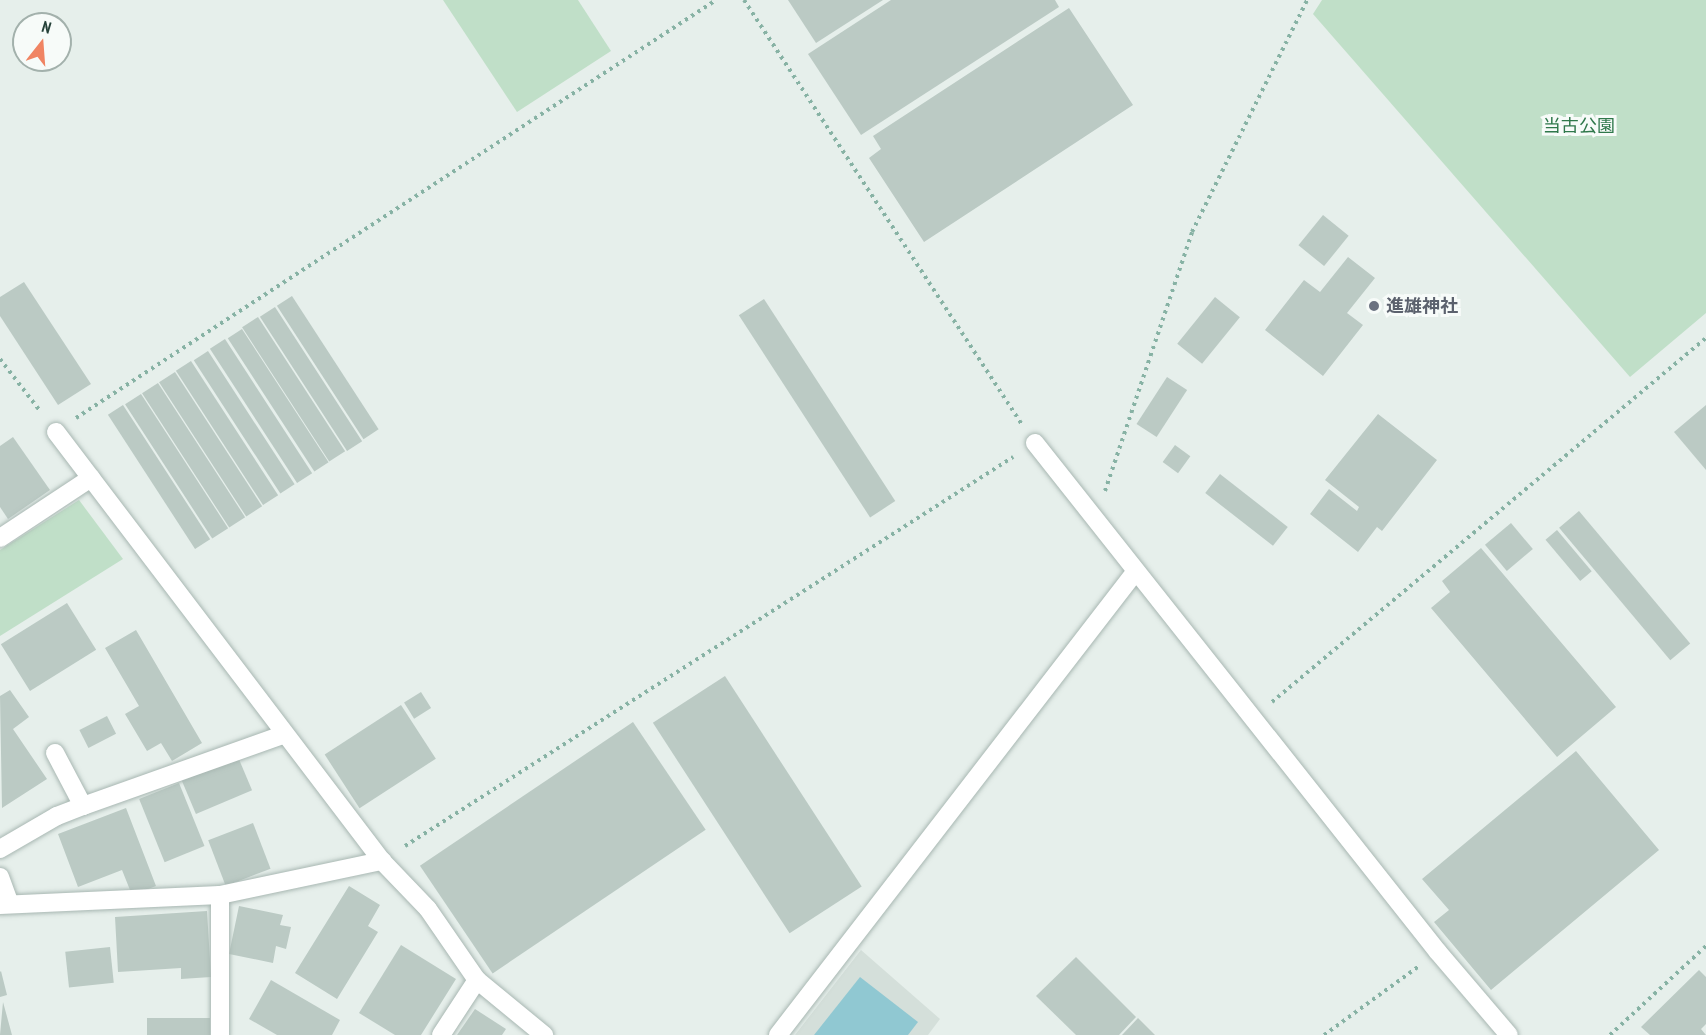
<!DOCTYPE html>
<meta charset="utf-8">
<style>
body{margin:0}
#map{position:relative;width:1706px;height:1035px;overflow:hidden;background:#e6efeb;font-family:"PT Sans Narrow","Noto Sans JP",sans-serif}
div>[style]{position:absolute}
[style*='--x']{left:calc(var(--x)*1px);top:calc(var(--y)*1px);width:calc(var(--w)*1px);rotate:calc(var(--a)*1deg)}
.built>*{inset:0;background:#d4dfda}
.green>*{inset:0;background:#c0dfc8}
.water>*{inset:0;background:#90c8d2}
.building>*{inset:0;background:#bbcac4;transform-origin:0 0}
.path>*{height:4px;margin-top:-2px;transform-origin:0;background:repeating-linear-gradient(90deg,#87b2a4 0 3px,transparent 0 7.5px)}
.roads{filter:drop-shadow(0 0 2px #a8b7b2) drop-shadow(0 0 2px #a8b7b2)}
.minor>*{height:18px;margin:-9px;padding:0 9px;transform-origin:9px;border-radius:9px;background:#fff}
.dots>*{width:16px;height:16px;translate:-50% -50%;box-sizing:border-box;border:3px solid #f7fbf9;border-radius:50%}
span{translate:-50% -50%;white-space:nowrap;text-align:center;line-height:1.15;-webkit-text-stroke:6px #f7fbf9;paint-order:stroke}
.park-label{font-size:18px;color:#2f784b}
.worship-label{font-size:18px;color:#5b616d;font-weight:700}
.left{translate:0 -50%;text-align:left}
.north{position:absolute;left:12px;top:12px;width:60px;height:60px;box-sizing:border-box;background:#f7fbf9;border:2px solid #a3b1ac;border-radius:50%;rotate:17deg;font-size:16px;font-weight:700;line-height:24px;text-align:center;color:#254139}
.north::after{content:'';display:block;margin:auto;width:21px;height:27px;background:#f08463;clip-path:polygon(50% 0,100% 100%,50% 72%,0 100%)}
</style>
<div id="map">
<div class="built">
<div style="clip-path:polygon(861px 950px,940px 1019px,928px 1035px,795px 1035px)"></div>
</div>
<div class="green">
<div style="clip-path:polygon(443px 0,578px 0,611px 51px,517px 112px)"></div>
<div style="clip-path:polygon(1322px 0,1706px 0,1706px 313px,1630px 377px,1313px 14px)"></div>
<div style="clip-path:polygon(79px 500px,123px 559px,0 636px,0 550px)"></div>
</div>
<div class="water">
<div style="clip-path:polygon(860px 977px,918px 1022px,908px 1035px,814px 1035px)"></div>
</div>
<div class="building">
<div style="clip-path:polygon(788px 0,883px 0,816px 43px)"></div>
<div style="clip-path:polygon(891px 0,1055px 0,1059px 7px,861px 135px,808px 54px)"></div>
<div style="clip-path:polygon(1069px 8px,1133px 105px,924px 242px,869px 158px,881px 149px,873px 136px)"></div>
<div style="left:1323px;top:215px;width:33px;height:39px;rotate:39deg"></div>
<div style="clip-path:polygon(1348px 257px,1375px 278px,1347px 313px,1363px 325px,1323px 376px,1265px 330px,1304px 280px,1320px 292px)"></div>
<div style="clip-path:polygon(24px 282px,91px 384px,58px 405px,0 316px,0 297px)"></div>
<div style="left:292px;top:296px;width:159px;height:18px;rotate:57deg"></div>
<div style="left:1215px;top:297px;width:32px;height:60px;rotate:39deg"></div>
<div style="left:764px;top:299px;width:241px;height:30px;rotate:57deg"></div>
<div style="left:275px;top:307px;width:160px;height:18px;rotate:57deg"></div>
<div style="left:258px;top:317px;width:160px;height:19px;rotate:57deg"></div>
<div style="left:242px;top:329px;width:159px;height:17px;rotate:57deg"></div>
<div style="left:225px;top:339px;width:160px;height:18px;rotate:57deg"></div>
<div style="left:208px;top:351px;width:159px;height:17px;rotate:57deg"></div>
<div style="left:191px;top:361px;width:160px;height:18px;rotate:57deg"></div>
<div style="left:175px;top:372px;width:160px;height:19px;rotate:57deg"></div>
<div style="left:1167px;top:377px;width:24px;height:56px;rotate:33deg"></div>
<div style="left:158px;top:383px;width:160px;height:19px;rotate:57deg"></div>
<div style="left:141px;top:394px;width:160px;height:19px;rotate:57deg"></div>
<div style="left:123px;top:405px;width:160px;height:18px;rotate:57deg"></div>
<div style="clip-path:polygon(1706px 405px,1706px 470px,1674px 432px)"></div>
<div style="clip-path:polygon(1378px 414px,1437px 460px,1382px 531px,1377px 527px,1358px 552px,1310px 514px,1329px 489px,1357px 511px,1359px 507px,1325px 480px)"></div>
<div style="clip-path:polygon(13px 437px,50px 490px,8px 519px,0 507px,0 446px)"></div>
<div style="left:1175px;top:445px;width:19px;height:21px;rotate:36deg"></div>
<div style="left:1220px;top:474px;width:86px;height:24px;rotate:38deg"></div>
<div style="left:1579px;top:511px;width:173px;height:26px;rotate:50deg"></div>
<div style="left:1511px;top:523px;width:34px;height:34px;rotate:50deg"></div>
<div style="left:1557px;top:530px;width:54px;height:15px;rotate:50deg"></div>
<div style="clip-path:polygon(1481px 548px,1616px 707px,1557px 757px,1431px 608px,1450px 592px,1442px 581px)"></div>
<div style="left:67px;top:603px;width:55px;height:78px;rotate:58deg"></div>
<div style="clip-path:polygon(136px 630px,202px 743px,172px 761px,161px 743px,147px 751px,125px 714px,139px 706px,105px 648px)"></div>
<div style="left:725px;top:676px;width:251px;height:86px;rotate:57deg"></div>
<div style="clip-path:polygon(10px 690px,29px 717px,13px 729px,47px 779px,2px 808px,0 696px)"></div>
<div style="left:421px;top:692px;width:19px;height:20px;rotate:58deg"></div>
<div style="left:401px;top:705px;width:64px;height:91px;rotate:57deg"></div>
<div style="left:107px;top:716px;width:20px;height:31px;rotate:63deg"></div>
<div style="left:633px;top:722px;width:130px;height:257px;rotate:56deg"></div>
<div style="clip-path:polygon(1576px 751px,1659px 850px,1491px 990px,1434px 922px,1449px 910px,1422px 879px)"></div>
<div style="left:238px;top:757px;width:36px;height:61px;rotate:67deg"></div>
<div style="left:179px;top:783px;width:68px;height:43px;rotate:68deg"></div>
<div style="clip-path:polygon(126px 808px,156px 886px,132px 895px,122px 870px,78px 887px,58px 834px)"></div>
<div style="left:253px;top:823px;width:49px;height:48px;rotate:69deg"></div>
<div style="clip-path:polygon(349px 886px,380px 905px,368px 926px,378px 932px,337px 999px,295px 973px)"></div>
<div style="clip-path:polygon(239px 906px,283px 915px,280px 925px,291px 927px,286px 949px,276px 946px,273px 963px,229px 954px)"></div>
<div style="clip-path:polygon(207px 911px,211px 977px,181px 979px,181px 968px,118px 972px,115px 917px)"></div>
<div style="clip-path:polygon(401px 945px,456px 979px,421px 1035px,395px 1035px,359px 1013px)"></div>
<div style="left:110px;top:947px;width:36px;height:45px;rotate:84deg"></div>
<div style="clip-path:polygon(1076px 957px,1136px 1017px,1119px 1035px,1076px 1035px,1036px 996px)"></div>
<div style="clip-path:polygon(1699px 970px,1706px 977px,1706px 1024px,1701px 1029px,1706px 1035px,1650px 1035px,1641px 1027px)"></div>
<div style="clip-path:polygon(1px 971px,7px 995px,0 997px,0 972px)"></div>
<div style="clip-path:polygon(271px 980px,340px 1020px,332px 1035px,277px 1035px,249px 1019px)"></div>
<div style="clip-path:polygon(3px 1002px,12px 1035px,0 1035px)"></div>
<div style="clip-path:polygon(475px 1009px,506px 1029px,502px 1035px,457px 1035px)"></div>
<div style="left:147px;top:1018px;width:63px;height:17px"></div>
<div style="clip-path:polygon(1138px 1018px,1155px 1035px,1122px 1035px)"></div>
</div>
<div class="path">
<div style="--x:744;--y:0;--w:506;--a:56.78"></div>
<div style="--x:0;--y:359;--w:66;--a:52.4"></div>
<div style="--x:76;--y:418;--w:764;--a:-33.15"></div>
<div style="--x:1105;--y:491;--w:273;--a:-71.4"></div>
<div style="--x:1192;--y:232;--w:259;--a:-63.6"></div>
<div style="--x:1272;--y:702;--w:566;--a:-39.99"></div>
<div style="--x:405;--y:846;--w:722;--a:-32.61"></div>
<div style="--x:1324;--y:1035;--w:116;--a:-35.9"></div>
<div style="--x:1610;--y:1035;--w:131;--a:-42.8"></div>
</div>
<div class="roads">
<div class="minor">
<div style="--x:56;--y:432;--w:539;--a:52.77"></div>
<div style="--x:382;--y:861;--w:66;--a:46.2"></div>
<div style="--x:428;--y:909;--w:86;--a:55.4"></div>
<div style="--x:477;--y:980;--w:87;--a:39.4"></div>
<div style="--x:1035;--y:443;--w:649;--a:51.63"></div>
<div style="--x:1438;--y:952;--w:109;--a:49.5"></div>
<div style="--x:0;--y:538;--w:109;--a:-33.4"></div>
<div style="--x:83;--y:806;--w:214;--a:-19.6"></div>
<div style="--x:0;--y:849;--w:66;--a:-30.1"></div>
<div style="--x:57;--y:816;--w:28;--a:-21"></div>
<div style="--x:83;--y:806;--w:60;--a:-117.8"></div>
<div style="--x:0;--y:877;--w:27;--a:70"></div>
<div style="--x:0;--y:905;--w:220;--a:-2.6"></div>
<div style="--x:220;--y:895;--w:166;--a:-11.9"></div>
<div style="--x:220;--y:1035;--w:140;--a:-90"></div>
<div style="--x:441;--y:1035;--w:66;--a:-56.8"></div>
<div style="--x:778;--y:1035;--w:586;--a:-52.35"></div>
</div>
</div>
<div class="dots">
<div style="left:1374px;top:306px;background:#6b7280"></div>
</div>
<div class="park-label">
<span style="left:1579px;top:126px">当古公園</span>
</div>
<div class="worship-label">
<span class="left" style="left:1386px;top:306px">進雄神社</span>
</div>
<div class="north">N</div>
</div>
